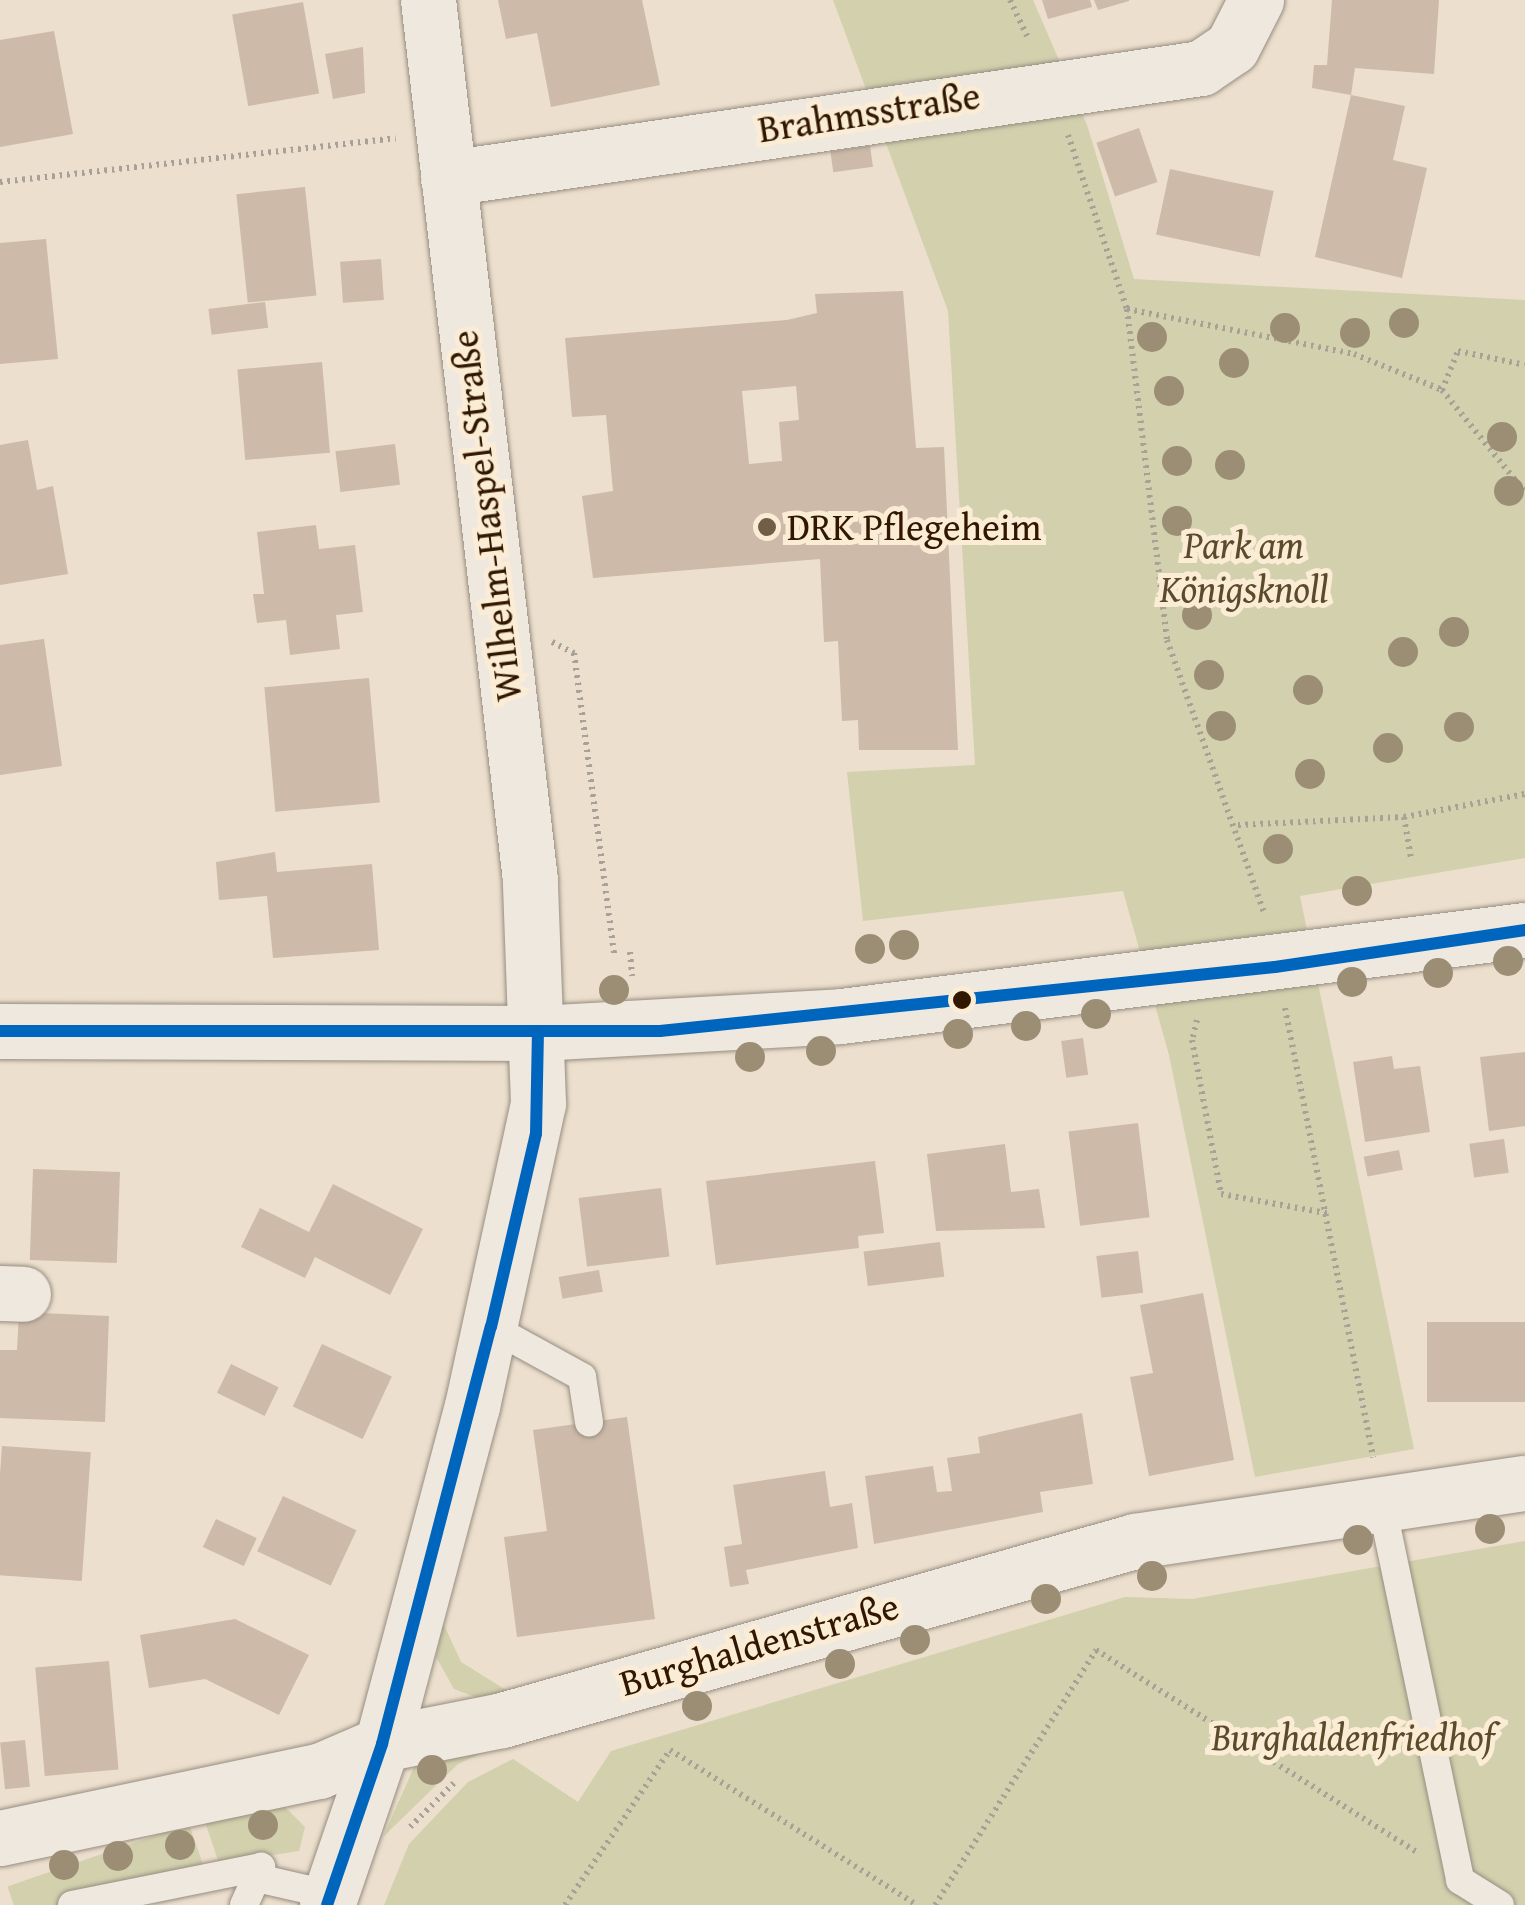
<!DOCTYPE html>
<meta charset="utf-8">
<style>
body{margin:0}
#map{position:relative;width:1525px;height:1905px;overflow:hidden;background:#ecdfcd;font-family:"Gentium Book Plus",serif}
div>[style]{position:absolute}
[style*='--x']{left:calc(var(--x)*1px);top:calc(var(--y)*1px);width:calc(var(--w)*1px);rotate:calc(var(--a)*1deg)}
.green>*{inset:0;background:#d3d0ad;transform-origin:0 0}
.building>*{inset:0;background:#cdbaa9;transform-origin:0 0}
.path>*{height:6px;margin-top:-3px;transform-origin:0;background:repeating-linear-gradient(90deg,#a8a197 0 2.5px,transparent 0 7.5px)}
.roads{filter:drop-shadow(0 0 2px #978d80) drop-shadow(0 0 2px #978d80)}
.service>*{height:28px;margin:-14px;padding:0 14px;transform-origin:14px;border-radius:14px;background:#efe8df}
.minor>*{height:55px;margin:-27.5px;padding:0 27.5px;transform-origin:27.5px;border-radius:27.5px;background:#efe8df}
.tertiary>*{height:55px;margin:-27.5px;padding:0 27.5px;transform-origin:27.5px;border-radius:27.5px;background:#efe8df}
.bus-1>*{height:12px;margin:-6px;padding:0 6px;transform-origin:6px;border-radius:6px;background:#0065bd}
.trees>*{width:30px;height:30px;margin:-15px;border-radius:50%;background:#9c8e74}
.dots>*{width:28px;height:28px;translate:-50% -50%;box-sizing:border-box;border:5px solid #fbecd6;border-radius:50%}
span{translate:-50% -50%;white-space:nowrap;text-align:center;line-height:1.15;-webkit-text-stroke:10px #fbecd6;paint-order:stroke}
.street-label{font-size:38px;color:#311700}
.poi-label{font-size:38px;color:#311700}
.left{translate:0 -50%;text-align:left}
.park-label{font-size:38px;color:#5b4b2c;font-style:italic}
</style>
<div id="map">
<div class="green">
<div style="clip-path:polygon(833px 0,1033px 0,1087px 125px,1134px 279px,1525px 300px,1525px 858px,1300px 896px,1414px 1449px,1255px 1477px,1169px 1055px,1123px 891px,863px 921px,847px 772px,975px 765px,948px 311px)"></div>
<div style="clip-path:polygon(1525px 1541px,1525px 1905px,384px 1905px,409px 1844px,468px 1782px,513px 1759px,578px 1802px,611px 1751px,1125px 1597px,1192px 1599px)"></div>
<div style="clip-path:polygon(443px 1623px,461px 1662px,514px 1695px,486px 1701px,454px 1689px,436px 1657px)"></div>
<div style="clip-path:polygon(498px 1746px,458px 1764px,383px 1837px,415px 1765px)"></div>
<div style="clip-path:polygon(284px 1806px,305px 1827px,299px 1851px,219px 1863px,205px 1822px)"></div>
<div style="left:189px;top:1824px;width:46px;height:192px;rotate:71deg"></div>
</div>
<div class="building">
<div style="clip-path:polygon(498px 0,642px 0,660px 85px,551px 107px,537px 33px,506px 39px)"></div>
<div style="clip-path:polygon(1042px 0,1090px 0,1092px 7px,1048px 19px)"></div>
<div style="clip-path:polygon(1094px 0,1129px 0,1129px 1px,1098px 10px)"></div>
<div style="clip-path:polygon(1332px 0,1439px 0,1434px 74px,1355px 68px,1351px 95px,1312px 88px,1314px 65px,1327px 65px)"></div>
<div style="left:303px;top:2px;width:93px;height:72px;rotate:80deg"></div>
<div style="clip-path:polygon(54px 31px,73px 134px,0 147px,0 40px)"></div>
<div style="clip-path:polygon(363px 47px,365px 93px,333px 99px,325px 54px)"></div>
<div style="clip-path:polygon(1351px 95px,1405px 106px,1393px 160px,1427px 168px,1402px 278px,1315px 257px)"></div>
<div style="left:1139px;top:128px;width:57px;height:45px;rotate:71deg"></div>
<div style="left:870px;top:146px;width:21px;height:40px;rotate:82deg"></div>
<div style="left:1170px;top:169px;width:106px;height:67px;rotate:12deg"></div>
<div style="left:305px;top:187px;width:109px;height:69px;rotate:84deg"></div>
<div style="clip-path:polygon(46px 239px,58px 359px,0 364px,0 243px)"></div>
<div style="left:381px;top:259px;width:41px;height:41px;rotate:86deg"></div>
<div style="clip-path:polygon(evenodd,903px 291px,916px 448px,944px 447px,958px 750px,859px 750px,858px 720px,842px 721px,838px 641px,824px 642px,820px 559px,593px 578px,582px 496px,613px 491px,606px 415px,572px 417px,565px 338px,787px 320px,817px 313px,815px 294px,903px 291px,796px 386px,799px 420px,779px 422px,782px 461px,749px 464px,742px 391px,796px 386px)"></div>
<div style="left:265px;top:302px;width:26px;height:57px;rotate:83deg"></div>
<div style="left:322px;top:362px;width:91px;height:85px;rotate:85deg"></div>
<div style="clip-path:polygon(28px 440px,37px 490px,53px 486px,68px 574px,0 585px,0 445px)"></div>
<div style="left:395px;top:444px;width:41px;height:60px;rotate:83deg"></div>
<div style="clip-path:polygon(316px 525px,319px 549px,355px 545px,363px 612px,336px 615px,340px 649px,290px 655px,286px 620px,257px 623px,253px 594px,264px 594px,257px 532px)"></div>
<div style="clip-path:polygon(44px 639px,62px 766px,0 775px,0 645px)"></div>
<div style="left:369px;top:678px;width:125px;height:105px;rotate:85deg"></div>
<div style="clip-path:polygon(275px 852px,277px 872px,372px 864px,379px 950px,273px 958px,267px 896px,219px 900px,216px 862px)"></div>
<div style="left:1083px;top:1038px;width:37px;height:22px;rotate:82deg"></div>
<div style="clip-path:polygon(1525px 1052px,1525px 1126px,1489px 1131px,1480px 1057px)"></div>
<div style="clip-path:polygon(1392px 1056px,1394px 1069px,1420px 1066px,1430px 1132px,1365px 1142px,1353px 1062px)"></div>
<div style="left:1138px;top:1123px;width:95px;height:70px;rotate:83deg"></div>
<div style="left:1504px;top:1139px;width:34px;height:35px;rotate:82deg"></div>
<div style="clip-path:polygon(1005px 1144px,1011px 1192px,1039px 1189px,1045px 1228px,936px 1231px,927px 1154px)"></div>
<div style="left:1399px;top:1150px;width:20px;height:36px;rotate:79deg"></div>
<div style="clip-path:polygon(875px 1161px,884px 1233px,858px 1236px,859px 1248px,716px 1265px,706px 1181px)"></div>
<div style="left:33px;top:1169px;width:87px;height:91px;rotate:2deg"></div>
<div style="clip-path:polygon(333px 1184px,423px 1229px,390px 1295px,315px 1257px,305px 1278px,241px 1247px,260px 1208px,309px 1232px)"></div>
<div style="left:661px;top:1188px;width:69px;height:83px;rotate:83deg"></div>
<div style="left:940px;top:1242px;width:35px;height:77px;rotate:83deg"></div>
<div style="left:1138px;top:1251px;width:42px;height:42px;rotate:83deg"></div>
<div style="left:599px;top:1270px;width:22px;height:41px;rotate:80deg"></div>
<div style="clip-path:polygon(1203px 1293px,1234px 1460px,1149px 1476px,1130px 1377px,1153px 1373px,1140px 1305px)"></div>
<div style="clip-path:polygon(19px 1312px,109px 1316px,105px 1422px,0 1418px,0 1350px,17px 1350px)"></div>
<div style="left:1525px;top:1322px;width:80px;height:98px;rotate:90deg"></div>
<div style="left:322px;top:1344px;width:77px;height:69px;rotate:25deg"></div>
<div style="left:231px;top:1364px;width:53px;height:32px;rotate:26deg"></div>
<div style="clip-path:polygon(1082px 1413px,1093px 1484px,1040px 1492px,1043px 1512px,874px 1544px,865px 1476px,933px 1466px,937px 1492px,952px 1491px,947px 1458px,980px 1453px,978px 1437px)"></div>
<div style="clip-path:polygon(627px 1417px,655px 1619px,517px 1637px,504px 1537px,547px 1531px,533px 1430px)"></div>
<div style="left:2px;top:1446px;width:89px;height:129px;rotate:4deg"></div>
<div style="clip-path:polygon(825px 1471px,830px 1507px,852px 1503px,858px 1548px,746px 1570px,749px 1584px,730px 1587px,724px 1547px,742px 1544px,733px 1485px)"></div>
<div style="left:283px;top:1496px;width:81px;height:61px;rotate:25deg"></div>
<div style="left:216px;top:1519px;width:45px;height:31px;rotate:25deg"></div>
<div style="clip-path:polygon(235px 1619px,309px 1655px,279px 1715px,205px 1679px,149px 1688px,140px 1635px)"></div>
<div style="left:109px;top:1661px;width:109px;height:74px;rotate:85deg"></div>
<div style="left:25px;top:1740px;width:47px;height:25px;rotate:84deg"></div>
</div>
<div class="path">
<div style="--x:1010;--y:0;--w:44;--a:64.6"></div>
<div style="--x:1068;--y:135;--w:184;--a:71.3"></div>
<div style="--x:1127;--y:309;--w:333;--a:83.1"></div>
<div style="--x:1167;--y:640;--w:290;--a:70.4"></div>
<div style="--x:0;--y:182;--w:398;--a:-6.3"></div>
<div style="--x:1127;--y:309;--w:231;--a:11.2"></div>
<div style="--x:1354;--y:354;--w:95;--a:22.2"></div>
<div style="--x:1442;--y:390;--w:132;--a:50.9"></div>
<div style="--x:1442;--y:390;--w:42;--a:-67.7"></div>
<div style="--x:1458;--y:351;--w:68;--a:11.8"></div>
<div style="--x:552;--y:642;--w:25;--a:27"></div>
<div style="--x:574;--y:653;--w:304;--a:82.4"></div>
<div style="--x:1404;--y:817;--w:42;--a:80.3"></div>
<div style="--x:1238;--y:825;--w:166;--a:-2.8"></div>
<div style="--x:1404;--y:817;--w:123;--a:-10.8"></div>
<div style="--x:630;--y:952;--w:24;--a:85"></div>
<div style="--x:1285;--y:1008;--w:458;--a:78.9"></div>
<div style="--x:1197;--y:1020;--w:21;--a:104"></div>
<div style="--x:1192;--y:1040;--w:157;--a:79.3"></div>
<div style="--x:1221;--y:1194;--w:112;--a:10.3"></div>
<div style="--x:410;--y:1827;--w:62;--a:-45"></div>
<div style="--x:565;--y:1905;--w:187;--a:-55.9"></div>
<div style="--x:670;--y:1750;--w:292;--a:32.1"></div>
<div style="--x:935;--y:1905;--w:302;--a:-57.7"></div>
<div style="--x:1096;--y:1650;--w:379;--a:32.2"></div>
</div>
<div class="roads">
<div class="service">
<div style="--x:491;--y:1327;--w:104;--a:28.8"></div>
<div style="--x:582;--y:1377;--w:46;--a:81.2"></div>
<div style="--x:1384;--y:1515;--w:373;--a:78.2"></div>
<div style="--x:1460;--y:1880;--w:47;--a:32"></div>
<div style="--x:257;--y:1878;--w:76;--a:12.9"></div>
<div style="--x:72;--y:1905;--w:193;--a:-11.4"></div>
<div style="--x:244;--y:1905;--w:42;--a:-65.9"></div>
</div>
<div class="minor">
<div style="--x:448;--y:178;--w:761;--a:-8.31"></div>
<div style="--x:1201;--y:68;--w:37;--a:-34"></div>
<div style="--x:1232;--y:47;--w:53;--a:-62.9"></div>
<div style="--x:0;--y:1031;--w:538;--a:0.21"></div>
<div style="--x:0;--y:1293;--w:23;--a:2"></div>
<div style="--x:0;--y:1838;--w:326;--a:-11.9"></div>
<div style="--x:319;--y:1771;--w:69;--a:-23.2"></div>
<div style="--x:382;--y:1744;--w:122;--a:-11.3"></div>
<div style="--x:502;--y:1720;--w:658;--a:-15.79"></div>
<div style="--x:1135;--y:1541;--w:394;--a:-8.5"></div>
</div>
<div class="tertiary">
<div style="--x:538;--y:1033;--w:303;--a:-3.2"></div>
<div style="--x:841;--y:1016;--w:689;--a:-7.17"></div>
<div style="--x:327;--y:1905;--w:170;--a:-71.1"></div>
<div style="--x:382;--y:1744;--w:350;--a:-75.1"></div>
<div style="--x:472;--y:1406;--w:310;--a:-77.7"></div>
<div style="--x:538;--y:1103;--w:223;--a:-92.1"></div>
<div style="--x:530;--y:880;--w:886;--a:-96.61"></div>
</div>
</div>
<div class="bus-1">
<div style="--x:0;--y:1031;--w:660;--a:0"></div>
<div style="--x:660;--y:1031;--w:618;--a:-5.94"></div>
<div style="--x:1275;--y:967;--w:253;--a:-8.4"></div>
<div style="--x:327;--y:1905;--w:170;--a:-71.1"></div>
<div style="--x:382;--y:1744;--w:431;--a:-75.4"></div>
<div style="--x:491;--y:1327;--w:198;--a:-76.9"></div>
<div style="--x:536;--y:1134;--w:101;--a:-88.9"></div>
</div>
<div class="trees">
<div style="left:1404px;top:323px"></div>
<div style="left:1285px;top:328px"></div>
<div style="left:1355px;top:333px"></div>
<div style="left:1152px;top:337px"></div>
<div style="left:1234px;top:363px"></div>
<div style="left:1169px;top:391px"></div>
<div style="left:1502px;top:437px"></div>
<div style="left:1177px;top:461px"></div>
<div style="left:1230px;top:465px"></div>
<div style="left:1509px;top:491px"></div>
<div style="left:1177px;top:521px"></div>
<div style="left:1197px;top:615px"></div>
<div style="left:1454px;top:632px"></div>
<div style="left:1403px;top:652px"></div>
<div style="left:1209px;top:675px"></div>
<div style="left:1308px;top:690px"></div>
<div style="left:1221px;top:726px"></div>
<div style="left:1459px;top:727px"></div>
<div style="left:1388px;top:748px"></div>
<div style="left:1310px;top:774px"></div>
<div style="left:1278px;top:849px"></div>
<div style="left:1357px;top:891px"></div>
<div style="left:904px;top:945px"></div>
<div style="left:870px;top:949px"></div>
<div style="left:1508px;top:961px"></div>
<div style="left:1438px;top:973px"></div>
<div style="left:1352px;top:982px"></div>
<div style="left:614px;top:990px"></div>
<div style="left:1096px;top:1014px"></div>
<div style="left:1026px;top:1026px"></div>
<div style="left:958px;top:1034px"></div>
<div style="left:821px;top:1051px"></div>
<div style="left:750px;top:1057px"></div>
<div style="left:1490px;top:1529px"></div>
<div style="left:1358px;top:1540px"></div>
<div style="left:1152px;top:1576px"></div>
<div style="left:1046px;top:1599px"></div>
<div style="left:915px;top:1640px"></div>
<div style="left:840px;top:1664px"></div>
<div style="left:697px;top:1706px"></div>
<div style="left:432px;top:1770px"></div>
<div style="left:263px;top:1825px"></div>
<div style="left:180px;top:1845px"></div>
<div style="left:118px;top:1856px"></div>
<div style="left:64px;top:1865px"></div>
</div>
<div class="dots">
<div style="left:767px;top:527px;background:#725d48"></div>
<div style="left:962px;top:1000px;background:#311700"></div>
</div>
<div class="street-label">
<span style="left:869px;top:112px;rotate:-9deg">Brahmsstraße</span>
<span style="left:486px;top:516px;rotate:-97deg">Wilhelm-Haspel-Straße</span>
<span style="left:759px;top:1644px;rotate:-16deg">Burghaldenstraße</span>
</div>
<div class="poi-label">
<span class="left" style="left:787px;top:527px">DRK Pflegeheim</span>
</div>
<div class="park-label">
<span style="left:1244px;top:567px">Park am<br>Königsknoll</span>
<span style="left:1353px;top:1737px">Burghaldenfriedhof</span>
</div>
</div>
